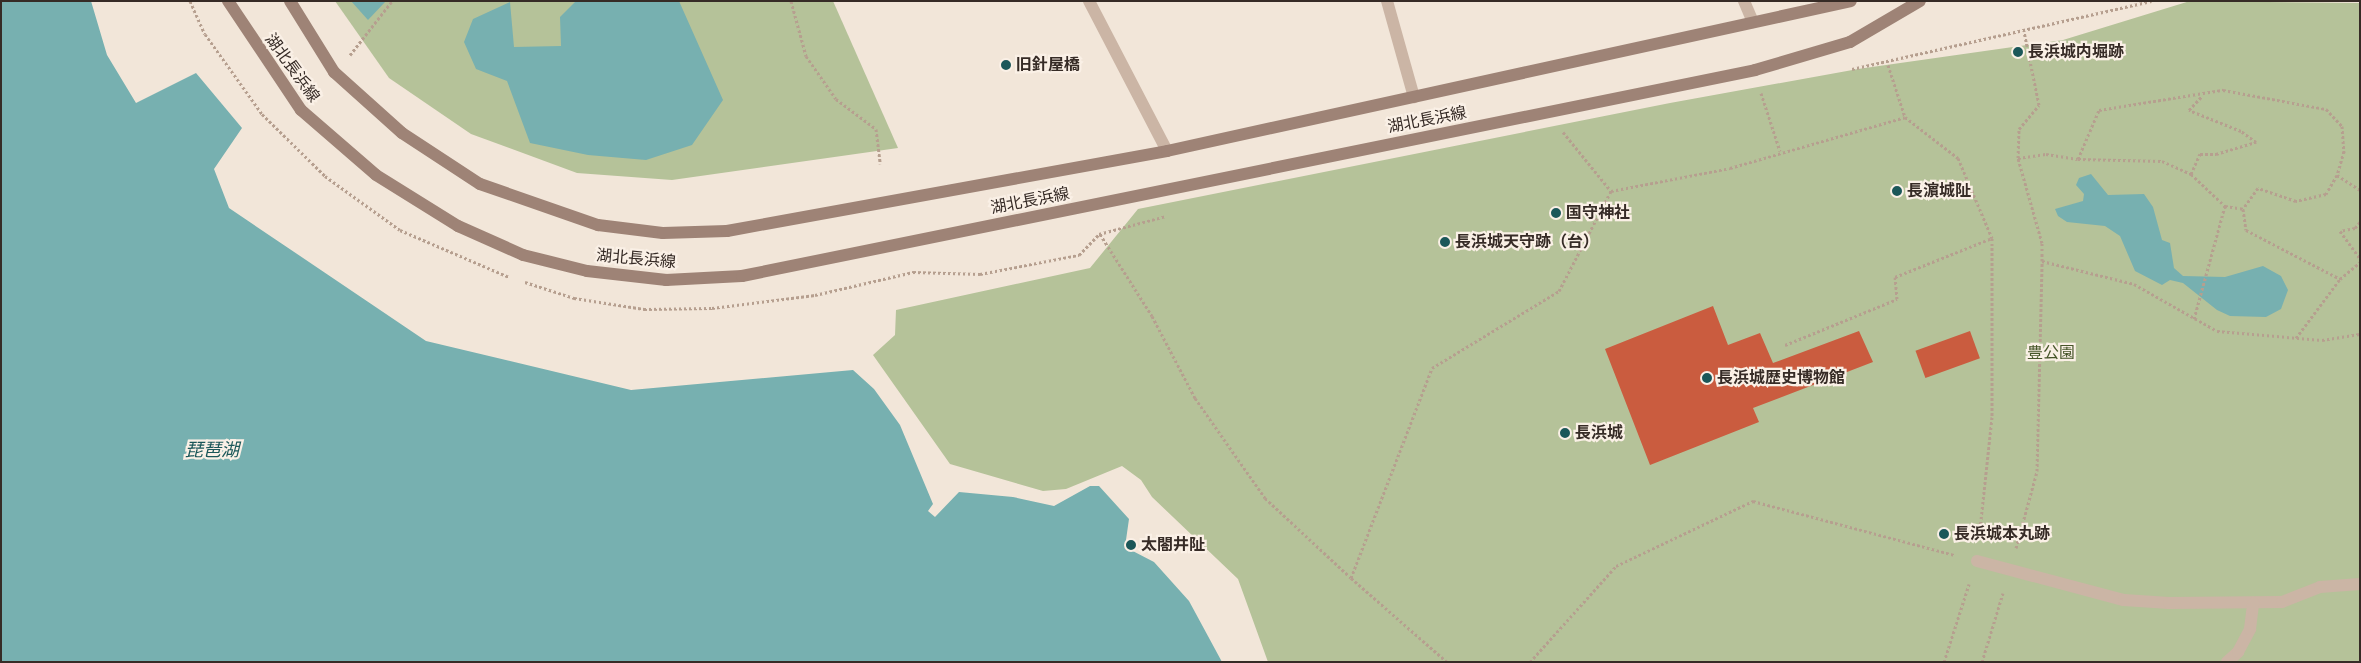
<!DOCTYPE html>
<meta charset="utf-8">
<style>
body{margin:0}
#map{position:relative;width:2361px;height:663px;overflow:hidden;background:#f2e6d9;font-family:"Fira Sans","Noto Sans JP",sans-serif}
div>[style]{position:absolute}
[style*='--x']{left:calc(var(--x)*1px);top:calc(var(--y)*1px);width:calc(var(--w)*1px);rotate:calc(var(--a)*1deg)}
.green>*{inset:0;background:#b5c299}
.water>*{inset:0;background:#77b0b0}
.building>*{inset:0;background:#ca5c3f;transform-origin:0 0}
.path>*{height:3px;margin-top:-1.5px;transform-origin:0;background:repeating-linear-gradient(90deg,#b69f8f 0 2.5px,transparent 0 5px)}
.service>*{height:12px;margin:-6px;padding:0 6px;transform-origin:6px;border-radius:6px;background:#cbb5a5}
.minor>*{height:12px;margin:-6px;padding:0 6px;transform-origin:6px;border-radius:6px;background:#cbb5a5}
.secondary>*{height:12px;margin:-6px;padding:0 6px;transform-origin:6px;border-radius:6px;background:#9e8376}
.dots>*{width:14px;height:14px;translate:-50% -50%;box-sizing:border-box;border:2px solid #faf0e6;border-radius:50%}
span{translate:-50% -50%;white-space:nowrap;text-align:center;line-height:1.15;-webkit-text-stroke:4.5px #faf0e6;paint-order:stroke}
.poi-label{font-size:16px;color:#362b26;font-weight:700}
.left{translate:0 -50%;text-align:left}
.street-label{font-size:16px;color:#362b26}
.park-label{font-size:16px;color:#465529}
.water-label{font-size:18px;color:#1b5759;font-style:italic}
.frame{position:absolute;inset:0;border:2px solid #362b26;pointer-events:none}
</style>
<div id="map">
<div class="green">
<div style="clip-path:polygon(335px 1px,833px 1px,898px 148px,672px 180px,577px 173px,471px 134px,389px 78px)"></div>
<div style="clip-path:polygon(2190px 1px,2360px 3px,2360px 662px,1268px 662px,1238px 579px,1152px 497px,1141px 480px,1122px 466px,1066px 489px,1043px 491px,950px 464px,873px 355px,895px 335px,896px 310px,1090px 268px,1138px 209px,1670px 103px,1858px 69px,2063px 40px)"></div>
</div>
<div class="water">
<div style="clip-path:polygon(1px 1px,91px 1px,107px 55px,136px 103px,196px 73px,242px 128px,214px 169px,229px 208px,426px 341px,631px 390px,853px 370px,874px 389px,900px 425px,933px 504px,928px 511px,935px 517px,959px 492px,1013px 497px,1054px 506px,1090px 486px,1099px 486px,1129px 519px,1125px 547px,1154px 562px,1189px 601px,1222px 662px,1px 662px)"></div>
<div style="clip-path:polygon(351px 1px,386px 1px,368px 20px)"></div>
<div style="clip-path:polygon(576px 1px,679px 1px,723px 100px,692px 145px,646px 160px,588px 155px,530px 143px,507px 81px,476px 69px,464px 42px,473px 19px,510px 2px,514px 47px,561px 46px,560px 17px)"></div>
<div style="clip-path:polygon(2091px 174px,2108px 195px,2144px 194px,2153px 207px,2162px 240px,2170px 243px,2174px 268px,2183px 276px,2225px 277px,2263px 266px,2281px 276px,2288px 290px,2281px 309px,2266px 317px,2230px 316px,2217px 310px,2183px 283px,2170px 280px,2162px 285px,2135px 271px,2120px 236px,2105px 226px,2067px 222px,2058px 216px,2055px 209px,2083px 201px,2084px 194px,2076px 185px,2079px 178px)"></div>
</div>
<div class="building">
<div style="clip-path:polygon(1713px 306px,1728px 345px,1760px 333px,1773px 363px,1859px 331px,1873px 362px,1753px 408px,1759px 422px,1650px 465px,1605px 349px)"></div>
<div style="left:1970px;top:331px;width:29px;height:58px;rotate:70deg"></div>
</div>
<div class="path">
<div style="--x:190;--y:1;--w:36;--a:66"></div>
<div style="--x:205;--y:34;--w:98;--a:54.5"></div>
<div style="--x:262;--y:114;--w:88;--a:44.5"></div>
<div style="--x:325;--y:176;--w:92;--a:35.8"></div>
<div style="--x:400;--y:230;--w:119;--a:23.3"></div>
<div style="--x:791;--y:1;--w:57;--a:74.7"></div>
<div style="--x:806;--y:56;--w:52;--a:55.1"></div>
<div style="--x:836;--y:99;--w:50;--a:36.9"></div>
<div style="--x:876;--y:129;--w:35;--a:83"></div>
<div style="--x:350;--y:55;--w:68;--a:-52.1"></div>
<div style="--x:1888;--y:65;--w:55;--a:71.9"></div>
<div style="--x:1905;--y:117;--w:67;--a:37.7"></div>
<div style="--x:1958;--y:158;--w:87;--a:67"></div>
<div style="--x:1992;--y:238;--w:179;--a:90"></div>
<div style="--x:1992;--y:417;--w:123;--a:96.1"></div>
<div style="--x:1852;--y:69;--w:307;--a:-12.8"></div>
<div style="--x:1761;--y:93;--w:61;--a:71.9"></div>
<div style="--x:1563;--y:132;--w:76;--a:50.9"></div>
<div style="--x:2344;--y:151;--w:25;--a:106"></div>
<div style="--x:2337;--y:175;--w:22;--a:120"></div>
<div style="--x:2326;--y:194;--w:31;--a:167"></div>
<div style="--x:2296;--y:201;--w:40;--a:-161.1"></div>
<div style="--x:2258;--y:188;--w:26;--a:126"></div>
<div style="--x:2243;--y:209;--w:21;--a:82"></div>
<div style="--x:2246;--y:230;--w:106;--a:27.5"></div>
<div style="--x:2340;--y:279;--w:26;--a:-40"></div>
<div style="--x:2018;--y:158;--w:28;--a:-8"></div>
<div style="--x:2046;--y:154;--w:32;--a:9"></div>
<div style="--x:2078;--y:159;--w:53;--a:-66.8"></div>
<div style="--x:2099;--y:110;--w:126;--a:-9.2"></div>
<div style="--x:2223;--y:90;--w:105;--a:10.5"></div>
<div style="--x:2326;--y:109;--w:23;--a:47"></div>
<div style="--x:2342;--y:126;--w:27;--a:86"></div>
<div style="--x:2078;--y:159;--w:84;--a:1.4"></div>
<div style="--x:2162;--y:161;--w:32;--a:24"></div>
<div style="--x:2191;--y:174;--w:47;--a:43.3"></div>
<div style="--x:2191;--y:174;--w:22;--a:-66"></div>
<div style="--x:2200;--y:154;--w:16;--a:0"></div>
<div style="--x:2216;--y:154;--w:42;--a:-16.7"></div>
<div style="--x:2256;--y:142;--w:19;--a:-144"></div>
<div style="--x:2241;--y:131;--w:56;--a:-158"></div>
<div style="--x:2189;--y:110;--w:19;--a:-47"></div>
<div style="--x:2337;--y:175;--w:27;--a:33"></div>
<div style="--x:2360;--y:222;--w:8;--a:130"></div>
<div style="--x:2355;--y:228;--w:15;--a:169"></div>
<div style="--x:2340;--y:231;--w:34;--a:54"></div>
<div style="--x:1100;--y:234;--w:97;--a:57.6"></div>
<div style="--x:1152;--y:316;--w:93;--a:62.3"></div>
<div style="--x:1195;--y:398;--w:122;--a:55"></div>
<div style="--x:1265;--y:498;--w:117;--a:42.9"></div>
<div style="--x:2042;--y:261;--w:95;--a:14"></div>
<div style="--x:2134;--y:284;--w:95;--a:29.5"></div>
<div style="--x:2217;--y:331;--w:105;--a:4.9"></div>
<div style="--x:2322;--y:340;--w:38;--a:-9"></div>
<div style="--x:525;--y:282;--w:52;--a:18.1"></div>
<div style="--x:574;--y:298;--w:71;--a:8.9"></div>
<div style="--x:644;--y:309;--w:68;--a:-0.8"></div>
<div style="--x:712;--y:308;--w:104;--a:-7.2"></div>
<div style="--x:815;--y:295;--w:101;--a:-13.2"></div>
<div style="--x:913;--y:272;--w:67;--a:1.7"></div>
<div style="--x:980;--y:274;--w:101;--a:-10.9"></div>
<div style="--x:1079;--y:255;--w:29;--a:-46"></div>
<div style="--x:1099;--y:234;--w:69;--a:-15"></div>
<div style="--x:2194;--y:319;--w:117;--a:-74.7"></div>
<div style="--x:2225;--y:206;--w:18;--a:9"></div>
<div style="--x:2296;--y:338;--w:74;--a:-53.3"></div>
<div style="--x:1785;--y:345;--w:121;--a:-22.3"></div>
<div style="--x:1897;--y:299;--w:22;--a:-95"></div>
<div style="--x:1895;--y:277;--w:105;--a:-21.9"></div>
<div style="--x:2016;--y:548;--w:80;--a:-74.7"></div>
<div style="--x:2037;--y:471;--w:210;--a:-88.6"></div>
<div style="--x:2042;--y:261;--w:18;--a:-90"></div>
<div style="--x:2042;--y:243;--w:88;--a:-105.8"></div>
<div style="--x:2018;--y:158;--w:29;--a:-88"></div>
<div style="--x:2019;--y:129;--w:31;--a:-50"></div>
<div style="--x:2039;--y:105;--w:76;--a:-101.5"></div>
<div style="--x:1447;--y:662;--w:128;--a:-138.8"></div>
<div style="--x:1351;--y:578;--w:225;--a:-68.9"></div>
<div style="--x:1432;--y:368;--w:149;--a:-31.2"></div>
<div style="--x:1559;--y:291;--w:113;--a:-62.5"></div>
<div style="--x:1611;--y:191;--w:121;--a:-10.9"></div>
<div style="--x:1730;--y:168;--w:182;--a:-16.2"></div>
<div style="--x:1530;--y:662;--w:129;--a:-48.1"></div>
<div style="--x:1616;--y:566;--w:152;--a:-25.4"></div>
<div style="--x:1753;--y:501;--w:209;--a:15"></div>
<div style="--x:1944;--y:662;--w:82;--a:-72.2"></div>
<div style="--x:1982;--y:662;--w:72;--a:-73.1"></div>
</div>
<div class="service">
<div style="--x:1977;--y:561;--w:152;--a:14.9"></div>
<div style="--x:2124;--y:600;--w:45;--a:3.8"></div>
<div style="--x:2169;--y:603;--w:113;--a:-0.5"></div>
<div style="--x:2282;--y:602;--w:41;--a:-21.5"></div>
<div style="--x:2320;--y:587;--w:40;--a:-4.3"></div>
<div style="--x:2227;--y:662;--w:15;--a:-42"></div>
<div style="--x:2238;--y:652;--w:26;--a:-62"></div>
<div style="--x:2250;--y:629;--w:26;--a:-83"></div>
</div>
<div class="minor">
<div style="--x:1089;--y:1;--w:169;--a:62.5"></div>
<div style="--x:1387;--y:1;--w:100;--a:74.3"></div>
<div style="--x:1744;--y:1;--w:23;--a:67"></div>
</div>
<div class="secondary">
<div style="--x:228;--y:1;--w:131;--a:56.2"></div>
<div style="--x:301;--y:110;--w:99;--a:40.9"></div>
<div style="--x:376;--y:175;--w:97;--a:31.9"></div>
<div style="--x:458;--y:226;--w:71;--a:24"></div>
<div style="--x:523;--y:255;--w:66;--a:14"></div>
<div style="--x:587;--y:271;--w:80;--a:6.5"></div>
<div style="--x:666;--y:280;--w:76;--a:-3"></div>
<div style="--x:742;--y:276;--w:1034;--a:-11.49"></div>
<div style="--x:1755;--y:70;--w:99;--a:-16.4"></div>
<div style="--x:1850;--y:42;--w:81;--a:-30.4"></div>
<div style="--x:290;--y:1;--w:84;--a:58.2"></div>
<div style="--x:334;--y:72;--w:91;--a:41.9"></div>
<div style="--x:402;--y:133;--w:93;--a:33.2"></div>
<div style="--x:480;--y:184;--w:125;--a:19.2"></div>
<div style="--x:598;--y:225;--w:65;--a:7"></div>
<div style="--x:663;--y:233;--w:64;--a:-1.8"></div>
<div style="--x:727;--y:231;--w:447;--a:-10.3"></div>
<div style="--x:1167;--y:151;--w:700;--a:-12.37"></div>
</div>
<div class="dots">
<div style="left:2018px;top:52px;background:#1b5759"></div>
<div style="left:1006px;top:65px;background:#1b5759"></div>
<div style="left:1897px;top:191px;background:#1b5759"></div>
<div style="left:1556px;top:213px;background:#1b5759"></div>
<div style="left:1445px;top:242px;background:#1b5759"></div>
<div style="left:1707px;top:378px;background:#1b5759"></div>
<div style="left:1565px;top:433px;background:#1b5759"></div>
<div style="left:1944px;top:534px;background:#1b5759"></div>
<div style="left:1131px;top:545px;background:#1b5759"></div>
</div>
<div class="poi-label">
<span class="left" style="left:2028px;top:52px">長浜城内堀跡</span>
<span class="left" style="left:1016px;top:65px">旧針屋橋</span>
<span class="left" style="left:1907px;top:191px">長濵城阯</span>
<span class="left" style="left:1566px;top:213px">国守神社</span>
<span class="left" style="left:1455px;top:242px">長浜城天守跡（台）</span>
<span class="left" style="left:1717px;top:378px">長浜城歴史博物館</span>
<span class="left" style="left:1575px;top:433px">長浜城</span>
<span class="left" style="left:1954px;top:534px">長浜城本丸跡</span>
<span class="left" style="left:1141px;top:545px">太閤井阯</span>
</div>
<div class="street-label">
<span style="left:292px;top:68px;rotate:54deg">湖北長浜線</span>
<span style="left:1427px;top:120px;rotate:-11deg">湖北長浜線</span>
<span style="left:1030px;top:201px;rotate:-11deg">湖北長浜線</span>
<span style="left:636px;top:259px;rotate:5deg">湖北長浜線</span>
</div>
<div class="park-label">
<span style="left:2051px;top:353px">豊公園</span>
</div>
<div class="water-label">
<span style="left:212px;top:450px">琵琶湖</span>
</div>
<div class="frame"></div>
</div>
